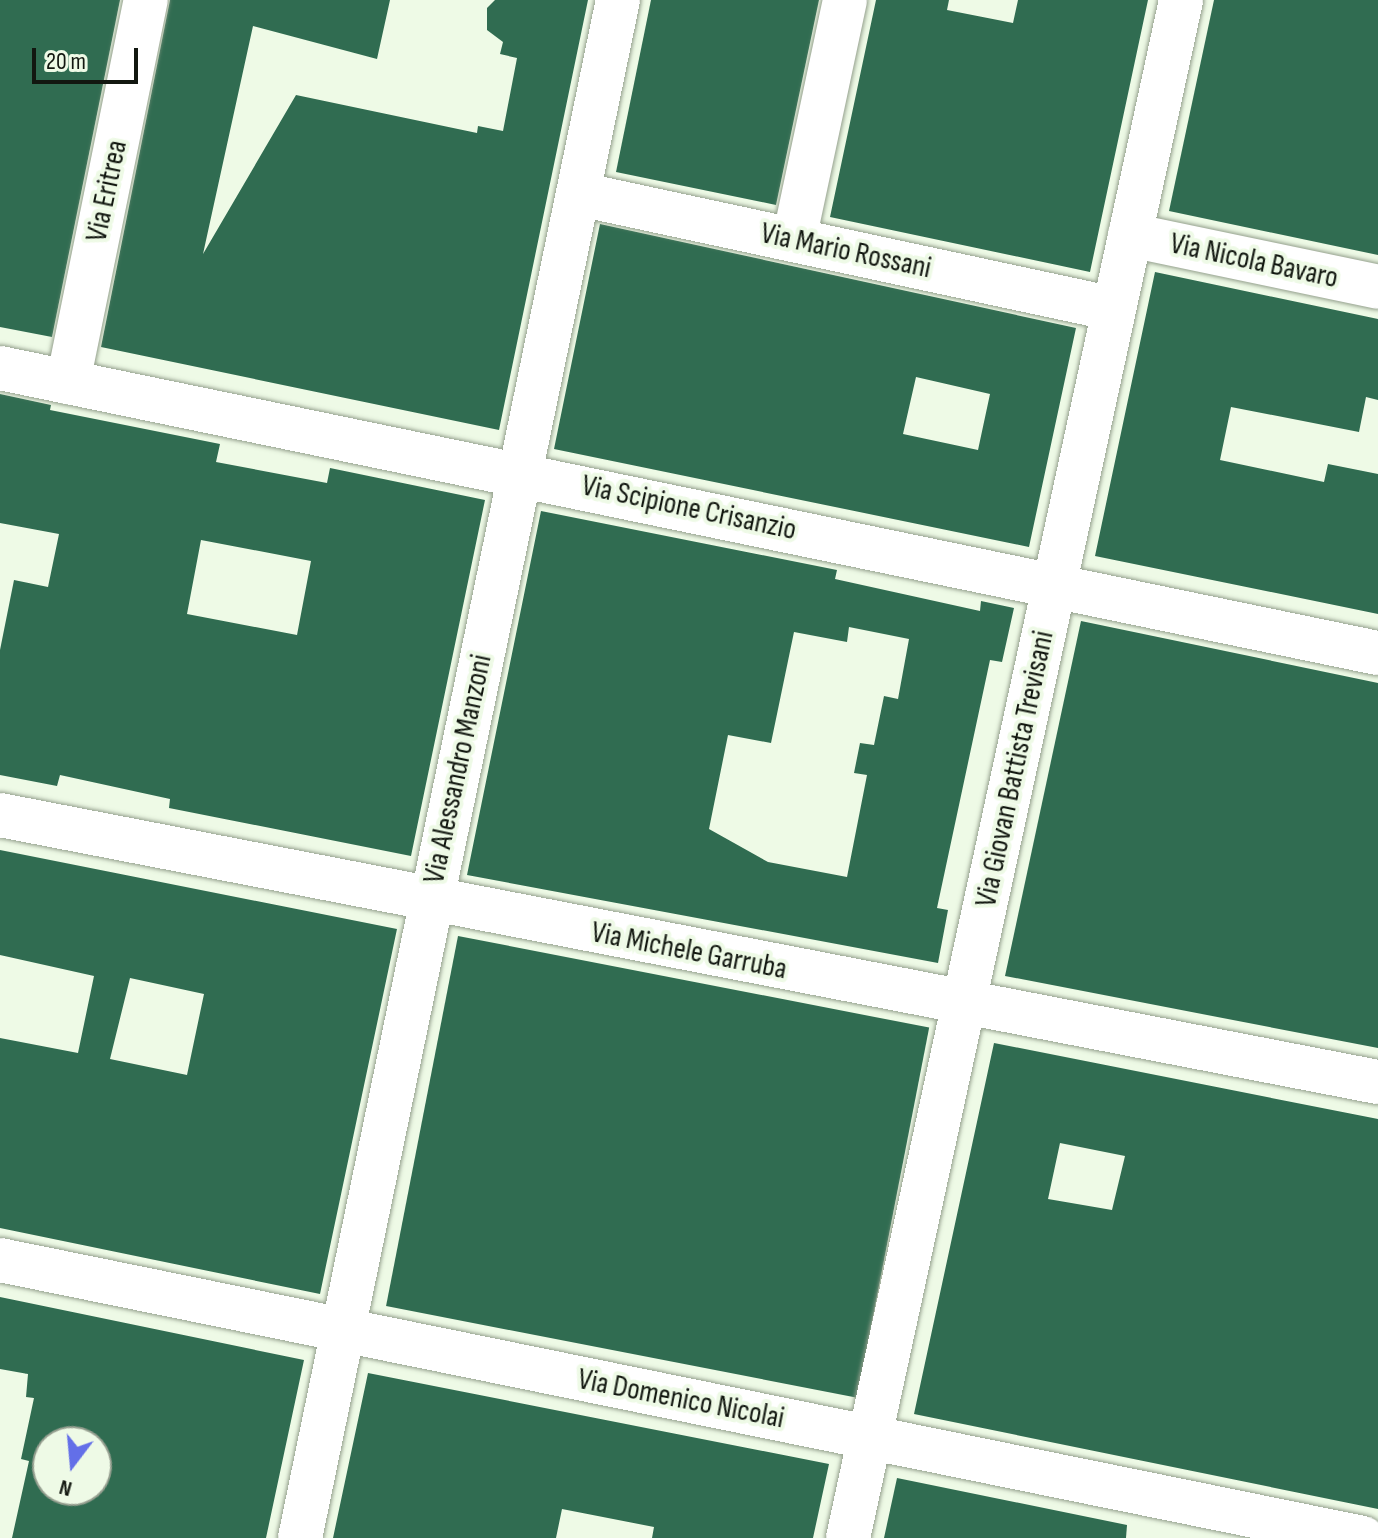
<!DOCTYPE html>
<style>
body{margin:0}
#map{position:relative;width:1378px;height:1538px;overflow:hidden;background:#eefae6;font-family:"Sofia Sans Condensed",sans-serif}
div>[style]{position:absolute}
[style*='--x']{left:calc(var(--x)*1px);top:calc(var(--y)*1px);width:calc(var(--w)*1px);rotate:calc(var(--a)*1deg)}
.building>*{inset:0;background:#306c51;transform-origin:0 0}
.roads{filter:drop-shadow(0 0 2px #94a08d) drop-shadow(0 0 2px #94a08d)}
.minor>*{height:44px;margin:-22px;padding:0 22px;transform-origin:22px;border-radius:22px;background:#fff}
span{translate:-50% -50%;white-space:nowrap;text-align:center;line-height:1.15;-webkit-text-stroke:8px #eefae6;paint-order:stroke}
.street-label{font-size:30px;color:#121710}
.north{position:absolute;left:32px;top:1426px;width:80px;height:80px;box-sizing:border-box;background:#eefae6;border:2px solid #969f90;border-radius:50%;rotate:196deg;font-size:22px;font-weight:700;line-height:32px;text-align:center;color:#121710}
.north::after{content:'';display:block;margin:auto;width:28px;height:36px;background:#636fe8;clip-path:polygon(50% 0,100% 100%,50% 72%,0 100%)}
.scale{position:absolute;left:32px;top:48px;width:106px;height:36px;box-sizing:border-box;border:4px solid #121710;border-top:0;padding-left:10px;font-size:24px;line-height:28px;white-space:nowrap;color:#121710;-webkit-text-stroke:6px #eefae6;paint-order:stroke}
</style>
<div id="map">
<div class="building">
<div style="clip-path:polygon(0 0,120px 0,52px 337px,0 327px)"></div>
<div style="clip-path:polygon(170px 0,390px 0,377px 59px,253px 26px,203px 254px,296px 95px,477px 133px,478px 126px,503px 131px,517px 58px,500px 54px,503px 42px,487px 30px,487px 8px,495px 0,588px 0,499px 430px,101px 347px)"></div>
<div style="clip-path:polygon(651px 0,819px 0,776px 205px,616px 172px)"></div>
<div style="clip-path:polygon(876px 0,949px 0,947px 10px,1013px 23px,1018px 0,1148px 0,1090px 272px,830px 217px)"></div>
<div style="clip-path:polygon(1214px 0,1378px 0,1378px 255px,1169px 211px)"></div>
<div style="clip-path:polygon(evenodd,600px 224px,1076px 328px,1029px 547px,554px 449px,600px 224px,916px 377px,990px 394px,978px 450px,903px 434px,916px 377px)"></div>
<div style="clip-path:polygon(1155px 272px,1378px 319px,1378px 400px,1366px 397px,1359px 432px,1231px 407px,1220px 460px,1324px 482px,1328px 464px,1378px 474px,1378px 614px,1095px 556px)"></div>
<div style="clip-path:polygon(evenodd,0 394px,51px 405px,50px 410px,220px 444px,216px 462px,327px 483px,330px 468px,485px 500px,411px 856px,169px 808px,170px 799px,60px 775px,57px 786px,0 775px,0 650px,14px 580px,48px 587px,59px 534px,0 523px,0 394px,201px 540px,311px 561px,297px 635px,187px 614px,201px 540px)"></div>
<div style="clip-path:polygon(evenodd,541px 511px,837px 570px,835px 579px,980px 611px,981px 601px,1014px 608px,1002px 662px,990px 660px,937px 908px,948px 910px,938px 963px,467px 875px,541px 511px,849px 627px,909px 639px,898px 699px,884px 696px,874px 745px,860px 743px,854px 773px,867px 775px,847px 877px,768px 862px,709px 829px,728px 735px,771px 743px,794px 632px,847px 642px,849px 627px)"></div>
<div style="clip-path:polygon(1081px 621px,1378px 683px,1378px 1048px,1005px 976px)"></div>
<div style="clip-path:polygon(evenodd,0 850px,397px 929px,320px 1294px,0 1228px,0 1038px,78px 1053px,94px 976px,0 955px,0 850px,130px 978px,204px 994px,187px 1075px,110px 1059px,130px 978px)"></div>
<div style="left:458px;top:936px;width:480px;height:377px;rotate:11deg"></div>
<div style="clip-path:polygon(evenodd,994px 1043px,1378px 1119px,1378px 1509px,914px 1414px,994px 1043px,1060px 1143px,1125px 1156px,1112px 1210px,1048px 1199px,1060px 1143px)"></div>
<div style="clip-path:polygon(evenodd,0 1297px,304px 1360px,266px 1538px,12px 1538px,29px 1461px,21px 1459px,34px 1398px,26px 1397px,28px 1374px,0 1369px,0 1297px,48px 1442px,96px 1442px,96px 1490px,48px 1490px,48px 1442px)"></div>
<div style="clip-path:polygon(368px 1373px,829px 1464px,813px 1538px,652px 1538px,654px 1527px,562px 1509px,556px 1538px,333px 1538px)"></div>
<div style="clip-path:polygon(897px 1478px,1127px 1525px,1126px 1538px,884px 1538px)"></div>
</div>
<div class="roads">
<div class="minor">
<div style="--x:579;--y:194;--w:547;--a:12.13"></div>
<div style="--x:1130;--y:235;--w:253;--a:11.8"></div>
<div style="--x:794;--y:240;--w:245;--a:-78"></div>
<div style="--x:0;--y:368;--w:1407;--a:11.69"></div>
<div style="--x:68;--y:382;--w:390;--a:-78.5"></div>
<div style="--x:0;--y:815;--w:1404;--a:10.97"></div>
<div style="--x:0;--y:1260;--w:1391;--a:11.53"></div>
<div style="--x:300;--y:1538;--w:1571;--a:-78.32"></div>
<div style="--x:848;--y:1538;--w:1574;--a:-77.78"></div>
</div>
</div>
<div class="street-label">
<span style="left:107px;top:191px;rotate:-78deg">Via Eritrea</span>
<span style="left:846px;top:251px;rotate:12deg">Via Mario Rossani</span>
<span style="left:1254px;top:261px;rotate:12deg">Via Nicola Bavaro</span>
<span style="left:689px;top:508px;rotate:12deg">Via Scipione Crisanzio</span>
<span style="left:458px;top:769px;rotate:-78deg">Via Alessandro Manzoni</span>
<span style="left:1015px;top:769px;rotate:-78deg">Via Giovan Battista Trevisani</span>
<span style="left:689px;top:951px;rotate:11deg">Via Michele Garruba</span>
<span style="left:681px;top:1399px;rotate:11deg">Via Domenico Nicolai</span>
</div>
<div class="north">N</div>
<div class="scale">20 m</div>
</div>
